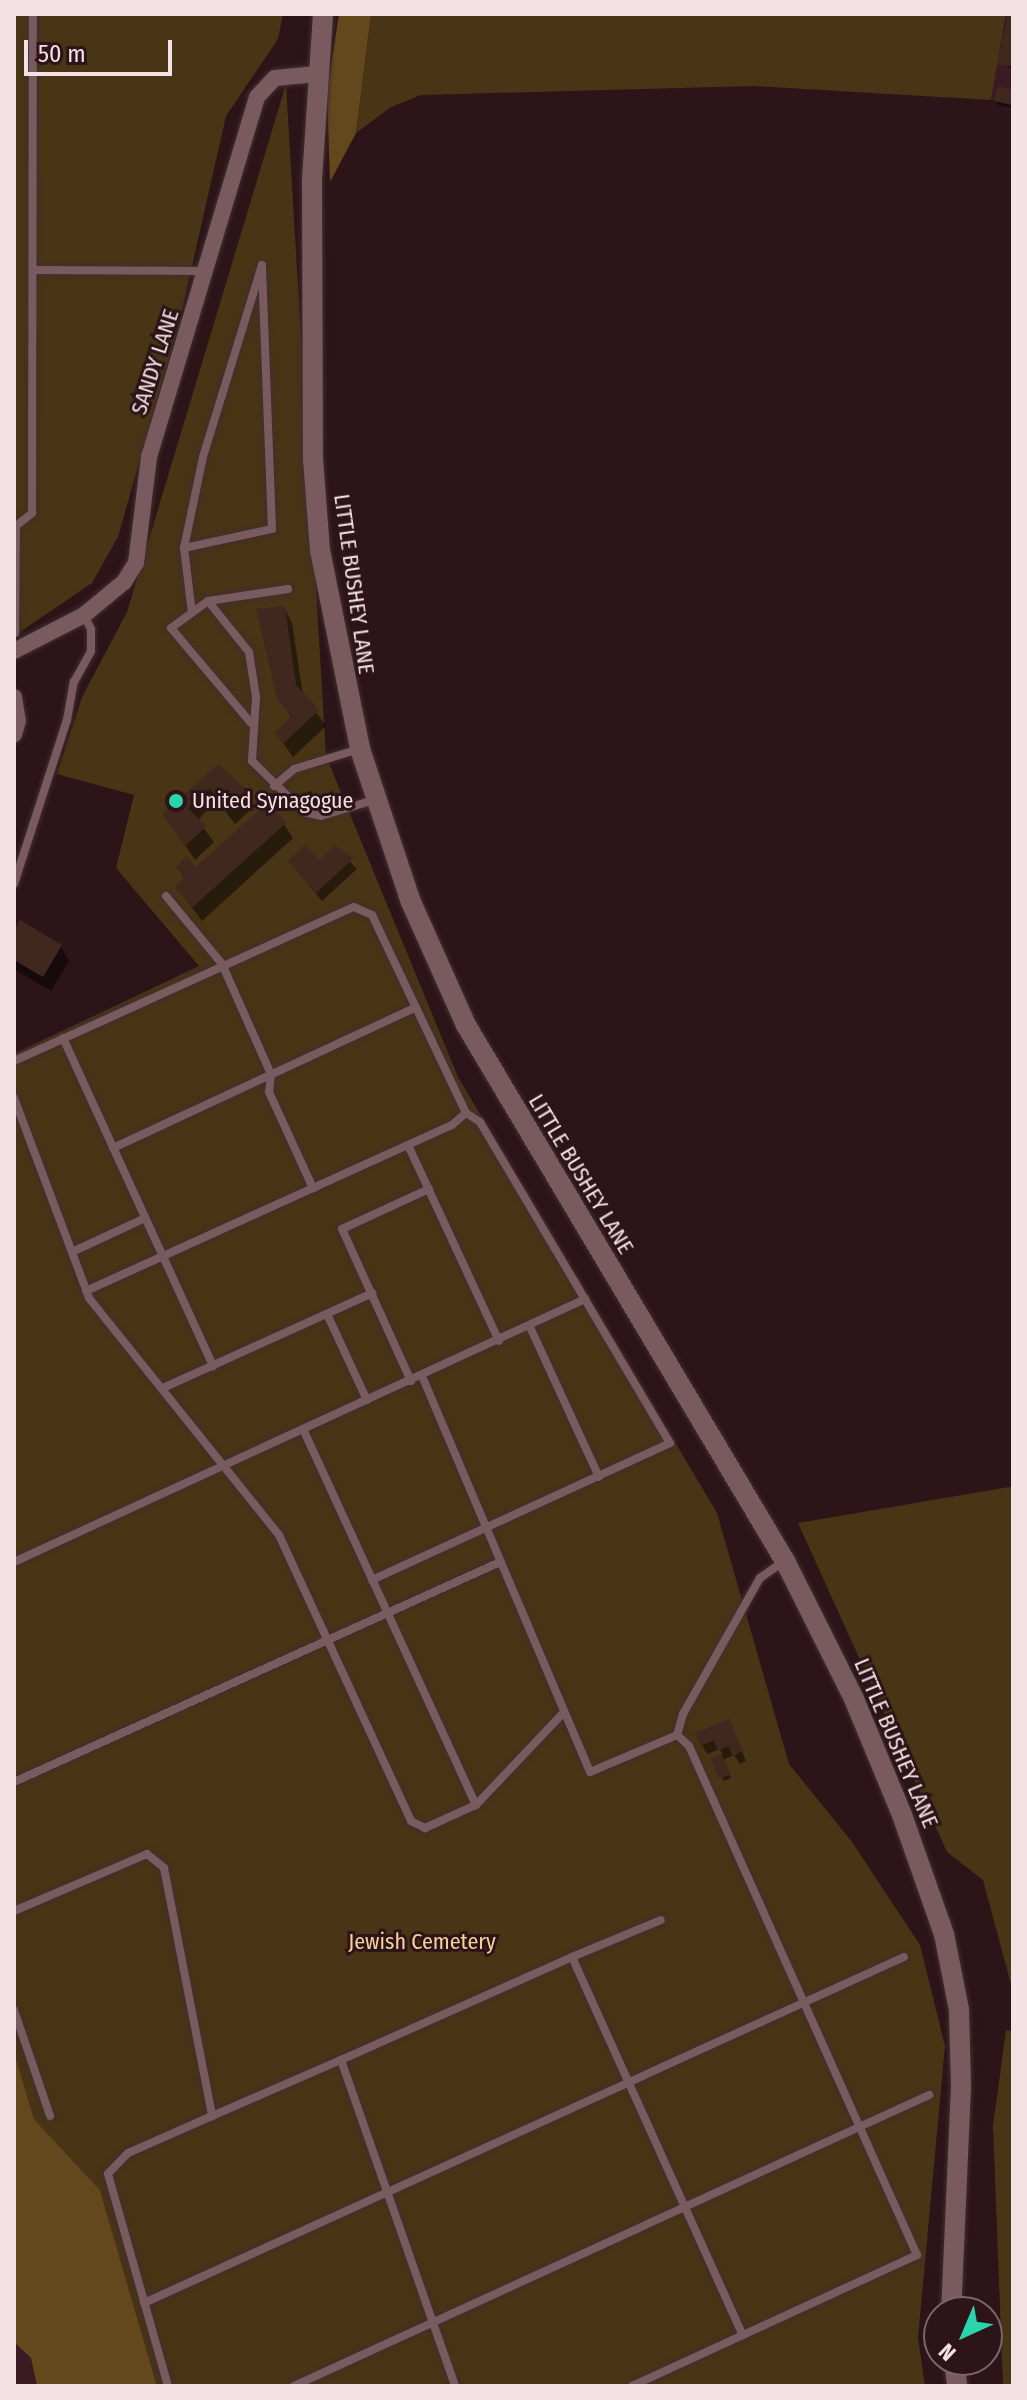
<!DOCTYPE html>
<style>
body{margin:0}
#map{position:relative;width:1027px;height:2400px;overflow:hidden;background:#2c1418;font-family:"Fira Sans Condensed",sans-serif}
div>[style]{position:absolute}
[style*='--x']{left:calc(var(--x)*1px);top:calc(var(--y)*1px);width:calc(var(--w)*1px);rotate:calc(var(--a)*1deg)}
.built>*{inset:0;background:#3a1b21}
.green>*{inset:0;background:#493415}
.forest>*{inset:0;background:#64481d}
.shadow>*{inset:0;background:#0007}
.building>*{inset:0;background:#40281f;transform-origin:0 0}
.roads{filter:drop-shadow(0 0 2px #402f31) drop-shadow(0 0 2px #402f31)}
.service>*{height:8px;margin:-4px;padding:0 4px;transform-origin:4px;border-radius:4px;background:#795b5f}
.minor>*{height:16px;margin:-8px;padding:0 8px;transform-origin:8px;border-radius:8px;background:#795b5f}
.tertiary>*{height:20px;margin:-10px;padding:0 10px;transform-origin:10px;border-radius:10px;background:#795b5f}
.dots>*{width:22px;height:22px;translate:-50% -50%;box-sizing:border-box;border:4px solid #2c1418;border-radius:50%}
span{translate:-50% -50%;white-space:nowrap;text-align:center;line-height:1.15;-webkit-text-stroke:6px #2c1418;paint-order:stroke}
.street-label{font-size:22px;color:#f3e1e3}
.poi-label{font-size:22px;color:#f3e1e3}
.left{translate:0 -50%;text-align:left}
.park-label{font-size:22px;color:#f8d29e}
.frame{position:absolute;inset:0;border:16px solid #f3e1e3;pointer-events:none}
.north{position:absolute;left:923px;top:2296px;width:80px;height:80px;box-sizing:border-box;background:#2c1418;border:2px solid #7c6669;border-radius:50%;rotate:224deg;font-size:22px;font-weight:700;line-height:32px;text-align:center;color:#f3e1e3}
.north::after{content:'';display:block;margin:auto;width:28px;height:36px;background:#2bd5ac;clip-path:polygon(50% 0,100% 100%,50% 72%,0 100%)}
.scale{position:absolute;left:24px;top:40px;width:148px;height:36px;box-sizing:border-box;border:4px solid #f3e1e3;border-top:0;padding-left:10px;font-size:24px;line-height:28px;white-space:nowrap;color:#f3e1e3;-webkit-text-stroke:6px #2c1418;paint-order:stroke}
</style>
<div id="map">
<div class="built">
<div style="clip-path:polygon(1006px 14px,1013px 14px,1013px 107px,991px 100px)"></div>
<div style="clip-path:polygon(14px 2342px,31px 2358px,37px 2386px,14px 2386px)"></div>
</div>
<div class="green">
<div style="clip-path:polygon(14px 14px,283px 14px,278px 39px,226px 116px,180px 319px,118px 537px,92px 583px,14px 636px)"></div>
<div style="clip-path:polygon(371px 14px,1006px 14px,991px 100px,753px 86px,421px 95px,391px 107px,356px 133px)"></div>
<div style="clip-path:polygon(286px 84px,326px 756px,458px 1077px,717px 1513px,789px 1764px,852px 1842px,920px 1945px,945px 2046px,918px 2338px,925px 2386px,157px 2386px,100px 2190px,34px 2119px,14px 2052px,14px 1054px,199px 966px,116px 868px,134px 795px,57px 774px,82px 697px,127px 612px)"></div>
<div style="clip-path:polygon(1009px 1487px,1013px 1488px,1012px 1988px,983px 1880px,947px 1852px,798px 1523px)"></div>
<div style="clip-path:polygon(1006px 2030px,1013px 2032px,1013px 2386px,1003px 2386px,993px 2126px)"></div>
</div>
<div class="forest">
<div style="clip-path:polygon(339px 14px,371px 14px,356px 133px,330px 182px,327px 92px)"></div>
<div style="clip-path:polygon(14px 2052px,34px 2119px,100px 2190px,157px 2386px,37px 2386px,31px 2358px,14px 2342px)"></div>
</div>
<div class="shadow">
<div style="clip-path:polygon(1010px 14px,1013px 14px,1013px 70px,1000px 63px)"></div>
<div style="clip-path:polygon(1013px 92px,1013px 108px,998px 105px,996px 100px)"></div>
<div style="clip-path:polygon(284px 608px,292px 623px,303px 695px,326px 726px,293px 757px,276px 733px,292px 718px,279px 698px)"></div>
<div style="clip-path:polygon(218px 767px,255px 806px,235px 824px,219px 803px,204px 813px,198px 821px,214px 842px,195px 860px,164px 814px)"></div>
<div style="clip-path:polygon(284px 824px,293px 838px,202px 921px,177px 887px,185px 880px,178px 867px,196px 870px)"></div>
<div style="clip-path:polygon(336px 847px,357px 869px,322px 901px,290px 862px,319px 863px)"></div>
<div style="clip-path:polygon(14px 935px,60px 946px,69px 961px,51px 991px,14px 969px)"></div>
<div style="clip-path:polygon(733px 1731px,746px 1761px,740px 1764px,734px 1755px,723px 1760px,731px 1778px,724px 1781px,713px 1760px,723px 1755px,720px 1749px,707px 1754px,702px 1745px)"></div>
</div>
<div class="building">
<div style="clip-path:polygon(1008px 14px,1013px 14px,1012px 67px,997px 64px)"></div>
<div style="clip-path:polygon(997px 86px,1013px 90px,1013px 105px,994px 101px)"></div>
<div style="clip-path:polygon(285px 606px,296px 685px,319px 710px,284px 743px,274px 733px,292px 716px,277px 699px,256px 609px)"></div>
<div style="clip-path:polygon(218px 764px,248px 791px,225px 810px,210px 789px,196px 798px,188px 809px,207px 826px,185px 846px,162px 814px)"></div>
<div style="clip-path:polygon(268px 802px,286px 823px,193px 907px,174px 887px,185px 877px,176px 867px,187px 856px,196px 867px)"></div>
<div style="clip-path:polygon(305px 845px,319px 860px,335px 845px,354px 858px,316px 893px,288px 861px)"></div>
<div style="clip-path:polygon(20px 920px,62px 945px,43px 977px,14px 960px,14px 931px)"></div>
<div style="clip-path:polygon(729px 1719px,743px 1751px,733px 1756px,728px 1746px,718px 1751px,714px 1740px,700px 1746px,695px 1733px)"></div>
<div style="left:722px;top:1754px;width:22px;height:12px;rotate:68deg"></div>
</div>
<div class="roads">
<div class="service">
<div style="--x:34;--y:270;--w:171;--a:0.3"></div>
<div style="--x:184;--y:548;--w:90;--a:-12.2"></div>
<div style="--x:272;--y:529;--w:264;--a:-92.2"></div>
<div style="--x:262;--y:265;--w:201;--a:107.1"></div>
<div style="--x:203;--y:457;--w:93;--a:101.8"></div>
<div style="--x:184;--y:548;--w:65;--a:83"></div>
<div style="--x:208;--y:601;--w:81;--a:-8.5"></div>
<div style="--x:15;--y:633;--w:107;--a:-89.5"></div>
<div style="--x:16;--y:526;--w:21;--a:-39"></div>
<div style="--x:32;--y:513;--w:499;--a:-89.9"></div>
<div style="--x:251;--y:723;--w:124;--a:-130.1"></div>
<div style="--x:171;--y:628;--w:46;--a:-36.1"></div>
<div style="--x:208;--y:601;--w:65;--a:51.2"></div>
<div style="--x:249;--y:652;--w:46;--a:81.2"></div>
<div style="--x:256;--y:697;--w:64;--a:93.6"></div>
<div style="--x:252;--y:761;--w:73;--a:44.4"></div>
<div style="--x:304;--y:812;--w:17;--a:13"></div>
<div style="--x:321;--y:816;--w:55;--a:-16.8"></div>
<div style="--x:274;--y:786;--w:26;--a:-40"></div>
<div style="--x:294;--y:769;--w:68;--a:-17.1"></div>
<div style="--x:14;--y:884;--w:172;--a:-72.1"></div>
<div style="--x:67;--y:720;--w:39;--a:-80"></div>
<div style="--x:74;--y:682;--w:35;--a:-61"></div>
<div style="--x:91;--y:651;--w:22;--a:-90"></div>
<div style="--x:91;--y:629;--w:16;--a:-117"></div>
<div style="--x:166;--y:896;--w:88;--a:50.5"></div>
<div style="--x:222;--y:964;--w:120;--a:66"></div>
<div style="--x:271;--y:1074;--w:18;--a:96"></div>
<div style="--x:269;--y:1092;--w:106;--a:65.4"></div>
<div style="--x:63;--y:1038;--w:361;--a:65.4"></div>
<div style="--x:14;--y:1061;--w:373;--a:-24.4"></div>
<div style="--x:354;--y:907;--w:20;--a:24"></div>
<div style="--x:372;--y:915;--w:219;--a:64.6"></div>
<div style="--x:466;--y:1113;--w:17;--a:33"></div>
<div style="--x:480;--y:1122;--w:373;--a:59.4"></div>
<div style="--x:670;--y:1443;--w:328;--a:155.3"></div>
<div style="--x:14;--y:1098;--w:214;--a:69.4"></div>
<div style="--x:89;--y:1298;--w:304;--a:51.3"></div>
<div style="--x:279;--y:1535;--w:315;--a:65.2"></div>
<div style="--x:411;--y:1821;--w:16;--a:27"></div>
<div style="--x:425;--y:1828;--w:56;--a:-24.3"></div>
<div style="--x:476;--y:1805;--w:125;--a:-46.6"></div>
<div style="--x:408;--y:1145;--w:216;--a:65.1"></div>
<div style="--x:113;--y:1148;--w:332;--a:-24.9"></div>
<div style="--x:72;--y:1252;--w:81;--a:-25"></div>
<div style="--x:86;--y:1291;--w:402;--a:-24.4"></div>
<div style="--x:452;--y:1125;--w:18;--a:-41"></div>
<div style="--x:327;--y:1314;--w:95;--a:65.1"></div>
<div style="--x:530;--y:1327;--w:165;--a:65.3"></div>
<div style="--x:422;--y:1376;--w:430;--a:67"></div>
<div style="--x:590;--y:1772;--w:95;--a:-23"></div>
<div style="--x:677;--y:1735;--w:22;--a:-74"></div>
<div style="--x:683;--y:1714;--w:156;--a:-60.5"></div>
<div style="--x:760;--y:1578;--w:29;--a:-35"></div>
<div style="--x:411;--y:1381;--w:167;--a:-114.4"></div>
<div style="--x:342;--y:1229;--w:96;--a:-24.7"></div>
<div style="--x:163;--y:1388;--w:230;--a:-24.4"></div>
<div style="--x:303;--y:1429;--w:414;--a:65.3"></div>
<div style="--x:14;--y:1562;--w:629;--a:-24.73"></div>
<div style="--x:14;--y:1782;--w:531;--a:-24.35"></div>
<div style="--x:14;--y:1911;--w:145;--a:-23.2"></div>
<div style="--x:147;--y:1854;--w:22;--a:39"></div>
<div style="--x:164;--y:1868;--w:253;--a:79"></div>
<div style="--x:212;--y:2116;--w:92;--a:156.2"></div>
<div style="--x:128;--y:2153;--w:29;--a:134"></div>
<div style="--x:108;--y:2174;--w:220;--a:74.2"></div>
<div style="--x:572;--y:1957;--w:96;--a:-22.6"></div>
<div style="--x:14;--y:2010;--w:112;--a:71.2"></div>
<div style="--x:341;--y:2060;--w:253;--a:-24"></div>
<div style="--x:572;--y:1957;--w:415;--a:65.7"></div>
<div style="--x:212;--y:2116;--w:141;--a:-23.5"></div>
<div style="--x:341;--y:2060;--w:345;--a:70.7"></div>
<div style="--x:144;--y:2303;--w:835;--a:-24.48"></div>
<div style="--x:294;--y:2386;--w:699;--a:-24.62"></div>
<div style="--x:632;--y:2386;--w:314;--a:-24.7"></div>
<div style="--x:917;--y:2255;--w:558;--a:-114.13"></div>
<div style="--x:689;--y:1746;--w:16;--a:-137"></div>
</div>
<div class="minor">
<div style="--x:14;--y:651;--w:79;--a:-27.2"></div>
<div style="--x:84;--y:615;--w:52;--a:-39.5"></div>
<div style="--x:124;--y:582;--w:22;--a:-58"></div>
<div style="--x:136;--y:563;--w:107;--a:-83"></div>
<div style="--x:149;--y:457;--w:376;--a:-73.3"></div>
<div style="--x:257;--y:97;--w:26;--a:-47"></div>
<div style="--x:275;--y:78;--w:42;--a:-5.4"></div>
<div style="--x:14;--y:697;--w:24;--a:81"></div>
<div style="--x:18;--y:721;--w:14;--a:107"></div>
</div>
<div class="tertiary">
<div style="--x:323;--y:14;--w:167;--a:93.8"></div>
<div style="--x:312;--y:181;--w:278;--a:89.8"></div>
<div style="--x:313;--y:459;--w:91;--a:85.6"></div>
<div style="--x:320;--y:550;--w:203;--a:78.6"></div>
<div style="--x:360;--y:749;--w:161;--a:71.6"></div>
<div style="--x:411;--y:902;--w:135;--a:65.9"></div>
<div style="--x:466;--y:1025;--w:624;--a:59.24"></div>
<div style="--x:785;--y:1561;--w:154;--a:63.4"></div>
<div style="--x:854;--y:1699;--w:126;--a:67.5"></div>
<div style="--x:902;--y:1815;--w:126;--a:70.6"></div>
<div style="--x:944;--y:1934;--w:77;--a:78.8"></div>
<div style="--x:959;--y:2010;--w:76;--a:88.5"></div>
<div style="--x:961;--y:2086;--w:226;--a:92.5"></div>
<div style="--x:954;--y:2360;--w:26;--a:83"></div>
</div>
</div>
<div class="dots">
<div style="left:176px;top:801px;background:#2bd5ac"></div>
</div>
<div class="street-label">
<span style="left:155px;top:362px;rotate:-72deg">SANDY LANE</span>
<span style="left:354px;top:584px;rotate:82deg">LITTLE BUSHEY LANE</span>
<span style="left:581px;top:1174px;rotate:59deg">LITTLE BUSHEY LANE</span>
<span style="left:896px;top:1743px;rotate:67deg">LITTLE BUSHEY LANE</span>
</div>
<div class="poi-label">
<span class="left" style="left:192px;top:801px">United Synagogue</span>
</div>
<div class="park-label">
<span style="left:422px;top:1942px">Jewish Cemetery</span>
</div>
<div class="frame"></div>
<div class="north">N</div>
<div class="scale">50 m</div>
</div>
